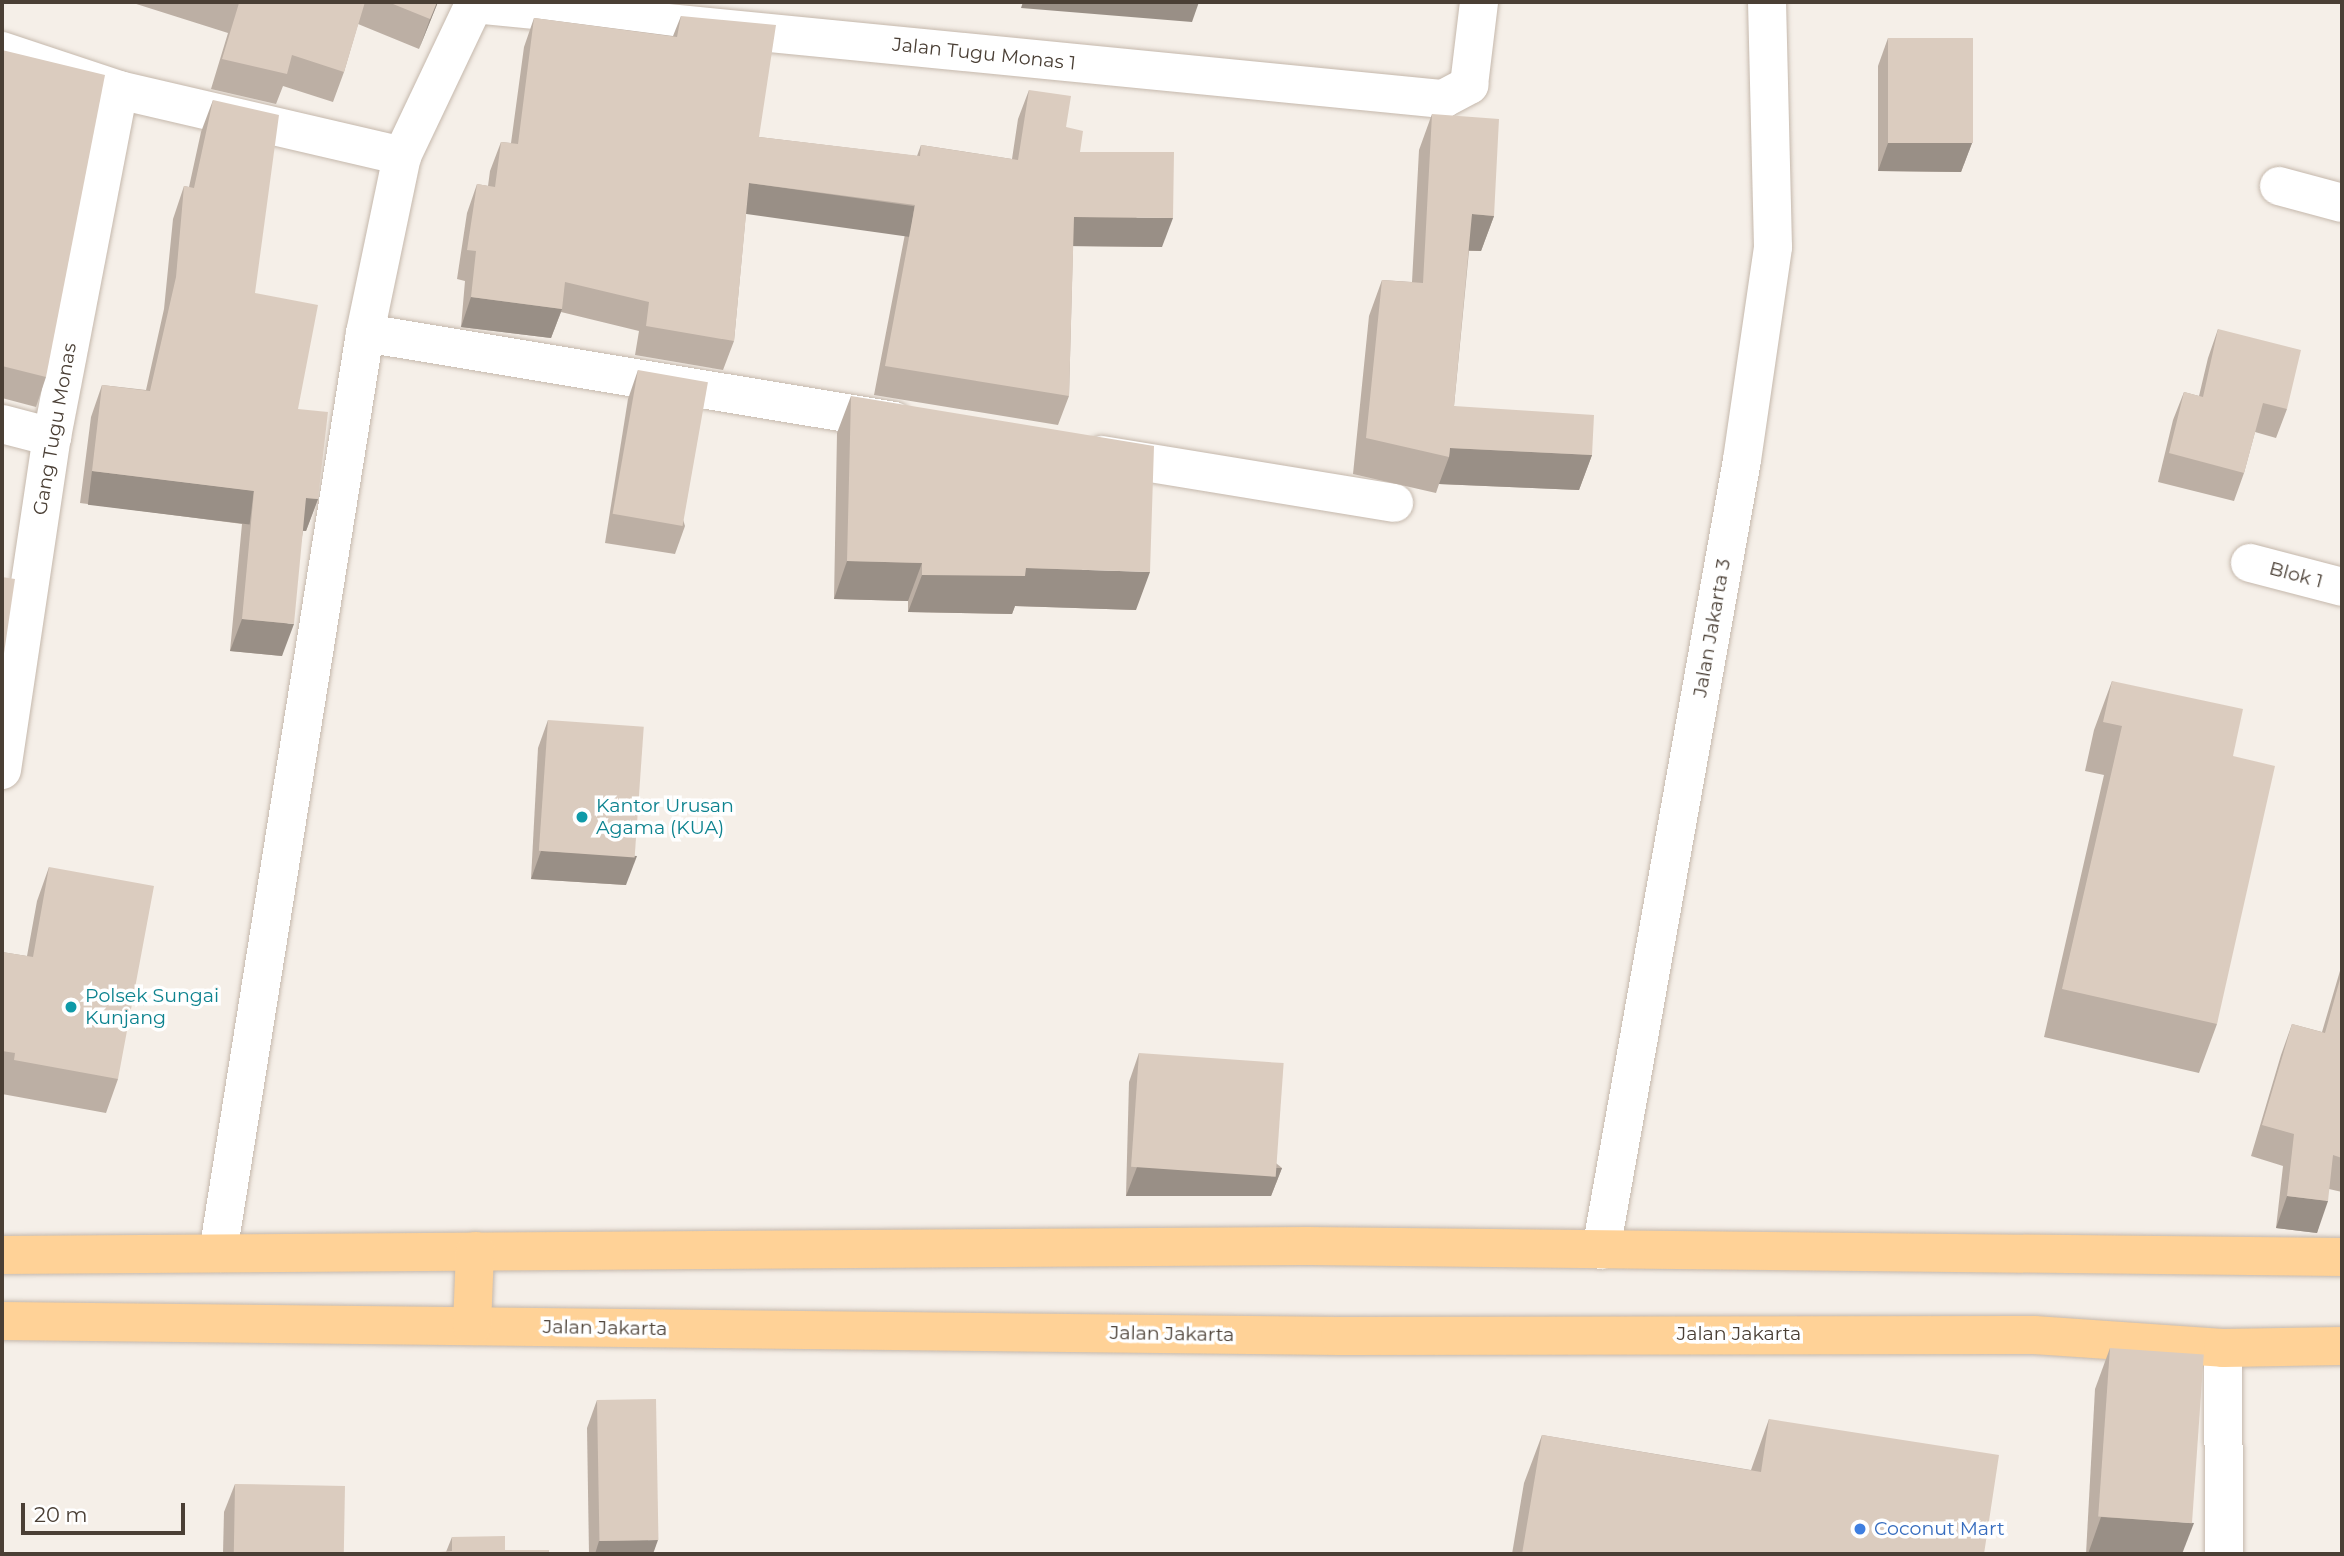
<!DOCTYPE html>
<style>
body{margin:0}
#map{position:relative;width:2344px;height:1556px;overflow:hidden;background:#f5efe8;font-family:Montserrat,sans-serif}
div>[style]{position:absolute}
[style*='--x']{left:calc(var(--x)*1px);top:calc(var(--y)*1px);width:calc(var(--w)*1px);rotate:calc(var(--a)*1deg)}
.roads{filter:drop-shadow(0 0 2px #c5b8ac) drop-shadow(0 0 2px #c5b8ac)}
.minor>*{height:38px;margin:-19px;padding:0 19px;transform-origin:19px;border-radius:19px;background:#fff}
.major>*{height:38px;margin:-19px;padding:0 19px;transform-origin:19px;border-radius:19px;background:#ffd297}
.wall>*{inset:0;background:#bcafa4}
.shaded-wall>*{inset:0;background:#998f86;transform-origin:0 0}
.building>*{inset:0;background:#dbccbf;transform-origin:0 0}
.dots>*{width:19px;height:19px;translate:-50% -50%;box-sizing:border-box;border:4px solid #fff;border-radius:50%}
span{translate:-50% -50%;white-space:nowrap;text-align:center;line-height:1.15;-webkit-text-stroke:7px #fff;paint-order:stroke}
.street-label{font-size:19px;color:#4a3f35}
.culture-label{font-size:19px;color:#0d838f}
.left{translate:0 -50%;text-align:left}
.shop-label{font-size:19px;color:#366cbe}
.frame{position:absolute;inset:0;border:4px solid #4a3f35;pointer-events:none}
.scale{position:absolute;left:21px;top:1503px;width:164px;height:32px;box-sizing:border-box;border:4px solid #4a3f35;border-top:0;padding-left:9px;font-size:21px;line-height:24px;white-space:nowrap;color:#4a3f35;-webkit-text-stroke:5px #fff;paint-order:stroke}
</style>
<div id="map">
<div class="roads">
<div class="minor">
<div style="--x:474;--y:4;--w:974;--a:5.6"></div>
<div style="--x:1443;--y:99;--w:30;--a:-28"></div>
<div style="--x:1469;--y:85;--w:84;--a:-83.1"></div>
<div style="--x:2;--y:51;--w:123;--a:18.4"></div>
<div style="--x:119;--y:90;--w:291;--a:13.1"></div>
<div style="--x:2279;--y:186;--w:65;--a:15.1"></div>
<div style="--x:365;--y:333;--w:536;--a:9.44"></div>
<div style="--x:2;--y:424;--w:52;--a:14.6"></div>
<div style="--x:1102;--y:455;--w:296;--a:9.3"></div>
<div style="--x:2250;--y:563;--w:95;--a:14.6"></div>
<div style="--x:2;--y:770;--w:337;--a:-81.5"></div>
<div style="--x:52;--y:437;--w:353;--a:-79.1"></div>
<div style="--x:1601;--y:1250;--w:802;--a:-79.88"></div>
<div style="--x:1742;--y:460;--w:215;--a:-81.7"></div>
<div style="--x:1773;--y:247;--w:245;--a:-91.4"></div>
<div style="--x:218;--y:1253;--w:932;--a:-80.92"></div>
<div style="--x:365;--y:333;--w:181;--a:-78.2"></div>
<div style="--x:402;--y:156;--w:170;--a:-64.6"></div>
<div style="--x:2223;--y:1348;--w:206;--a:89.7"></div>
</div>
<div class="major">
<div style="--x:2;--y:1255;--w:1305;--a:-0.4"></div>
<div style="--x:1307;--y:1246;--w:1035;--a:0.61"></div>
<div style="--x:2;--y:1321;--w:1338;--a:0.64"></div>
<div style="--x:1340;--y:1336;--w:694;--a:-0.08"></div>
<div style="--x:2034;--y:1335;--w:189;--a:3.9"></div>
<div style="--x:2223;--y:1348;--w:119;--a:-1"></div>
<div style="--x:472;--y:1326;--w:75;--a:-87.7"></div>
</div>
</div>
<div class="wall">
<div style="clip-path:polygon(130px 2px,438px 2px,419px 49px,358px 24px,344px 72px,333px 102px,283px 86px,276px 104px,211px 89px,228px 33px)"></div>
<div style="clip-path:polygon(681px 16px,759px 137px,917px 156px,921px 145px,1012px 159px,1018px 119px,1029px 90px,1066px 127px,1080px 152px,1162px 247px,1073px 246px,1069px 396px,1058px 425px,874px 395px,905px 234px,746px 213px,734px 341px,723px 370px,635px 355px,639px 331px,561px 312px,551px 338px,461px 327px,465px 281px,457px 279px,467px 213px,477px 184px,488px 186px,490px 171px,501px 142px,511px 143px,524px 47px,534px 18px,673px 36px)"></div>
<div style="clip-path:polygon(1888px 38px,1972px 143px,1961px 172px,1878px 171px,1878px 66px)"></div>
<div style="clip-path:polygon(2px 50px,46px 377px,36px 407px,2px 398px)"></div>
<div style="clip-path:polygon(213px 100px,255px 293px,298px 409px,318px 499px,306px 531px,303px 531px,282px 656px,230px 651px,242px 524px,80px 503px,91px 417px,102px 385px,146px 390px,164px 309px,173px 219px,184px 186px,189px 187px,201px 132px)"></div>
<div style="clip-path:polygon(1432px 114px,1494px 216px,1481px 251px,1469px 251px,1454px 406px,1592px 455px,1579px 490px,1439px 484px,1436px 493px,1353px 474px,1369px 316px,1382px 280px,1412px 282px,1419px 150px)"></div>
<div style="clip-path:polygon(2218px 329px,2287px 409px,2276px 438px,2255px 432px,2244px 473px,2234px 501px,2158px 482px,2173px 420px,2184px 392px,2199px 396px,2208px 358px)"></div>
<div style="clip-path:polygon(638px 370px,685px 526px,675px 554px,605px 543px,628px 399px)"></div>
<div style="clip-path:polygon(851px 396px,1136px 610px,1015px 606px,1012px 614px,908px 612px,908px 601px,834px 599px,837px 433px)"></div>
<div style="clip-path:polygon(2112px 681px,2233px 756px,2217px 1024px,2199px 1073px,2044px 1037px,2104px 775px,2085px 771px,2094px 730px)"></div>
<div style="clip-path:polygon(548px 720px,626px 885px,531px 879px,538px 748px)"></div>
<div style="clip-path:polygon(49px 867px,118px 1079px,106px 1113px,2px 1094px,3px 1087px,2px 1086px,2px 952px,27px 956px,37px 901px)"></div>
<div style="clip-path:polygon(2342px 964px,2342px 1192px,2329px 1189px,2317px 1233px,2276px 1228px,2283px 1166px,2251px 1156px,2281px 1055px,2292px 1024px,2322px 1032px)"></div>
<div style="clip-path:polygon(1139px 1053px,1282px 1168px,1271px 1196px,1126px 1196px,1129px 1082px)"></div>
<div style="clip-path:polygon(2110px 1348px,2182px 1554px,2086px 1554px,2095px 1389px)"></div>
<div style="clip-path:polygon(597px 1400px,653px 1554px,589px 1554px,587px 1428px)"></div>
<div style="clip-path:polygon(1769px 1419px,1984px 1554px,1512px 1554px,1524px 1483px,1542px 1435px,1751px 1470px)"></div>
<div style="clip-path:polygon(235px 1484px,345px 1554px,223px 1554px,224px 1512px)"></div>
<div style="clip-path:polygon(452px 1537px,505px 1550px,549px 1554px,439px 1554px,439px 1552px,446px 1552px)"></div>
</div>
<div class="shaded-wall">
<div style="clip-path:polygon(437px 2px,438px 2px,419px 49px,430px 19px)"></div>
<div style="clip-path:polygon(1023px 2px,1199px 2px,1192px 22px,1021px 8px)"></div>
<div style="clip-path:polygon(1888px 143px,1972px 143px,1961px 172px,1878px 171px)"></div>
<div style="left:749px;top:183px;width:167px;height:31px;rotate:8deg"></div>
<div style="clip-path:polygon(1472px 214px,1494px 216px,1481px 251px,1459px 250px)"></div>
<div style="clip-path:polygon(1074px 217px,1173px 218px,1162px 247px,1063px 246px)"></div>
<div style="clip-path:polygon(471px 297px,562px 309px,551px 338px,461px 327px)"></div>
<div style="clip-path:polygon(1450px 448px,1592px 455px,1579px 490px,1439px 484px,1449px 457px)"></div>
<div style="left:92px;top:471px;width:163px;height:34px;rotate:7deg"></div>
<div style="clip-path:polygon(306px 498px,318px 499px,306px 531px,294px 530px)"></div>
<div style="clip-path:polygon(847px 561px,922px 563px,908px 601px,834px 599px)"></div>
<div style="clip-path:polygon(1026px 568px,1150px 572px,1136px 610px,1015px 606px,1012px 614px,908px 612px,922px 575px)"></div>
<div style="clip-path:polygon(242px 619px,294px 624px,282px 656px,230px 651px)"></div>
<div style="clip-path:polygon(541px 851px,637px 856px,626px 885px,531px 879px)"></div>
<div style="clip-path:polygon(1137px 1167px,1282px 1168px,1271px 1196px,1126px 1196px)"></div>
<div style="clip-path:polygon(2287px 1196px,2328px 1201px,2317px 1233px,2276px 1228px)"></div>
<div style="clip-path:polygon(2101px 1517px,2194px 1523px,2182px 1554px,2088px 1554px)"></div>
<div style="clip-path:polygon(658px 1540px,653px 1554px,595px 1554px,599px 1541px)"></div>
<div style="clip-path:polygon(233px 1552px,345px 1554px,232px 1554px)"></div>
</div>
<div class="building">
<div style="clip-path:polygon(234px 2px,365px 2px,344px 72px,292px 55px,287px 74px,222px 59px,239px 3px)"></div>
<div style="clip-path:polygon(388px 2px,437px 2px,430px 19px)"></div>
<div style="clip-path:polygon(681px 16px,776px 25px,759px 137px,920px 156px,921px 145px,1018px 160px,1029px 90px,1071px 96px,1066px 127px,1083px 131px,1080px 152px,1174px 152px,1173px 218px,1074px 217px,1069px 396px,885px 366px,915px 205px,749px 183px,734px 341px,646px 326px,649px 302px,565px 282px,562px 309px,471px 297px,476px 251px,467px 250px,477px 184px,495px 187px,501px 142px,518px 144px,534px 18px,677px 37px)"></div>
<div style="left:1888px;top:38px;width:85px;height:105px"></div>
<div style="clip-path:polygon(2px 50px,105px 75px,46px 377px,2px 366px)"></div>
<div style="clip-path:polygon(213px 100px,279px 115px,255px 293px,318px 305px,298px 409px,328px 412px,318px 499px,306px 498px,294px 624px,242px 619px,254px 491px,92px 471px,102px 385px,150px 391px,176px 277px,184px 186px,194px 188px)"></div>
<div style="clip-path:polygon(1432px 114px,1499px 119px,1494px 216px,1472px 214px,1454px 406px,1594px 415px,1592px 455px,1450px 448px,1449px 457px,1366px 438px,1382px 280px,1423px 283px)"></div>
<div style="clip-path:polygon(2218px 329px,2301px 350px,2287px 409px,2263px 403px,2244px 473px,2169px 453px,2184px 392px,2203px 397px)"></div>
<div style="left:638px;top:370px;width:71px;height:146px;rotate:10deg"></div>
<div style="clip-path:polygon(851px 396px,1154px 446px,1150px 572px,1026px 568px,1025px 576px,922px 575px,922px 563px,847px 561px)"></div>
<div style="clip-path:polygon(2px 577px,15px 579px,3px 660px,2px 660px)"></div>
<div style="clip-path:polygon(2112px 681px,2243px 709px,2233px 756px,2275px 766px,2217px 1024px,2062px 989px,2122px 726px,2103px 722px)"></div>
<div style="left:548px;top:720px;width:96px;height:131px;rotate:4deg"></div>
<div style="clip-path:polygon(49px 867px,154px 886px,118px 1079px,14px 1060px,15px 1053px,2px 1051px,2px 952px,33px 957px)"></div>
<div style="clip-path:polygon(2342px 972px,2342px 1158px,2333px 1155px,2328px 1201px,2287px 1196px,2294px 1134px,2262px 1125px,2292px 1024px,2325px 1033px)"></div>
<div style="left:1139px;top:1053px;width:145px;height:114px;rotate:4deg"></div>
<div style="left:2110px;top:1348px;width:94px;height:169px;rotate:4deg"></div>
<div style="left:656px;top:1399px;width:141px;height:59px;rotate:89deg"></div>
<div style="clip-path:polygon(1769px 1419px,1999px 1455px,1984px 1554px,1522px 1554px,1542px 1435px,1761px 1472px)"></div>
<div style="left:235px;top:1484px;width:110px;height:68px;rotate:1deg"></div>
<div style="clip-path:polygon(505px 1536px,505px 1550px,549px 1550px,549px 1554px,439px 1554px,439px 1552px,452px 1551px,452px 1537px)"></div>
</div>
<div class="dots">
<div style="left:582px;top:817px;background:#0f9aa8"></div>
<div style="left:71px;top:1007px;background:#0f9aa8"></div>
<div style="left:1860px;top:1529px;background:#3f7fe0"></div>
</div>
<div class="street-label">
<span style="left:984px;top:54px;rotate:6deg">Jalan Tugu Monas 1</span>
<span style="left:55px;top:429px;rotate:-80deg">Gang Tugu Monas</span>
<span style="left:2296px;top:575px;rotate:15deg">Blok 1</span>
<span style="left:1712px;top:628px;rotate:-80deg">Jalan Jakarta 3</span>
<span style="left:605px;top:1328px;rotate:1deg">Jalan Jakarta</span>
<span style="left:1172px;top:1334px;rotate:1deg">Jalan Jakarta</span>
<span style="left:1739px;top:1334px">Jalan Jakarta</span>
</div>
<div class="culture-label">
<span class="left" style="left:596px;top:817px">Kantor Urusan<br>Agama (KUA)</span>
<span class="left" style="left:85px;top:1007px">Polsek Sungai<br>Kunjang</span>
</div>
<div class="shop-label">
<span class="left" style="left:1874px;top:1529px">Coconut Mart</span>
</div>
<div class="frame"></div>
<div class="scale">20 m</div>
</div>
